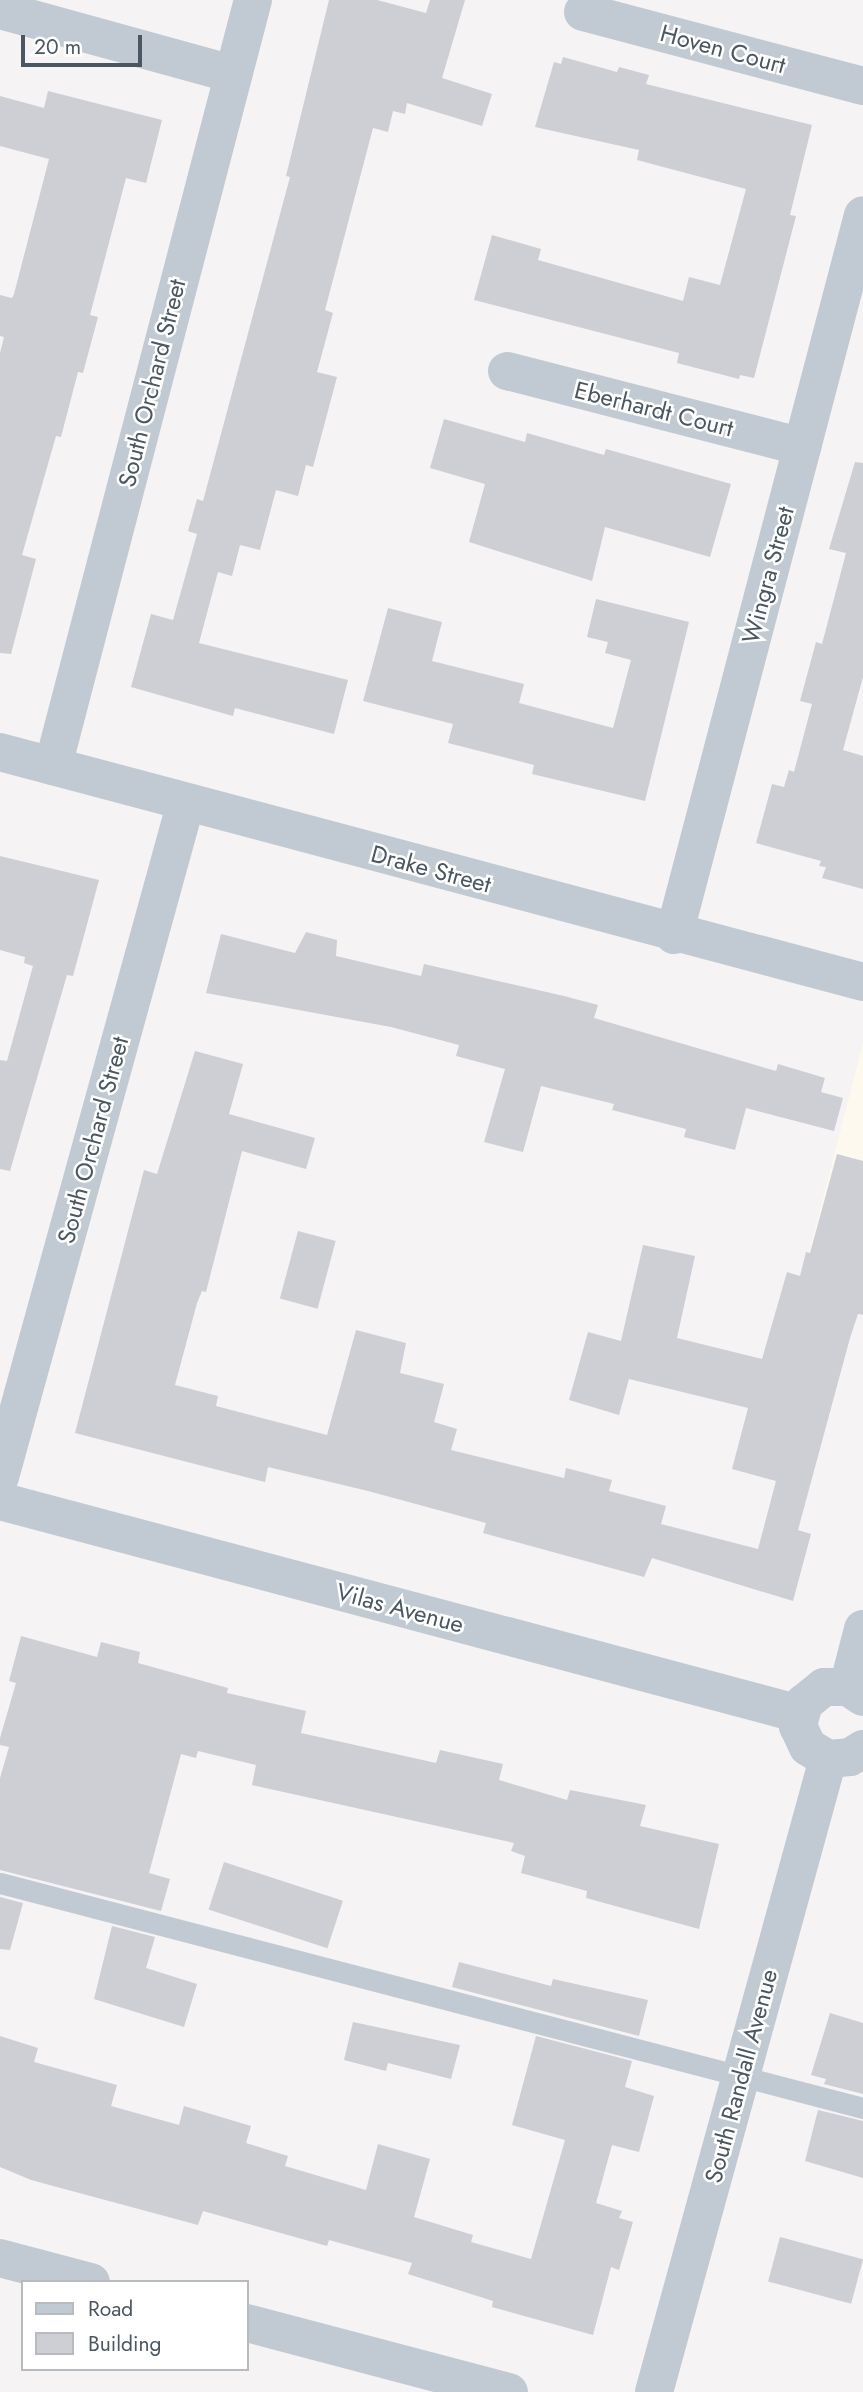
<!DOCTYPE html>
<style>
body{margin:0}
#map{position:relative;width:863px;height:2392px;overflow:hidden;background:#f5f3f3;font-family:Jost,sans-serif}
div>[style]{position:absolute}
[style*='--x']{left:calc(var(--x)*1px);top:calc(var(--y)*1px);width:calc(var(--w)*1px);rotate:calc(var(--a)*1deg)}
.commercial>*{inset:0;background:#fdf9ef}
.building>*{inset:0;background:#cdcfd5;transform-origin:0 0}
.lane>*{height:21px;margin:-10.5px;padding:0 10.5px;transform-origin:10.5px;border-radius:10.5px;background:#c1cad2}
.street>*{height:38px;margin:-19px;padding:0 19px;transform-origin:19px;border-radius:19px;background:#c1cad2}
span{translate:-50% -50%;white-space:nowrap;text-align:center;line-height:1.15;-webkit-text-stroke:5px #fff;paint-order:stroke}
.street-label{font-size:24px;color:#4a5661}
.legend{position:absolute;left:21px;top:2280px;width:228px;height:91px;box-sizing:border-box;background:#fff;border:2px solid #b7bbc0;margin:0;padding:9px 12px;list-style:none;font-size:21px;color:#4a5661}
.legend li{display:flex;align-items:center;gap:14px;height:35px}
.legend b{width:35px;border:2px solid #b7bbc0}
.scale{position:absolute;left:21px;top:35px;width:121px;height:32px;box-sizing:border-box;border:4px solid #4a5661;border-top:0;padding-left:9px;font-size:21px;line-height:24px;white-space:nowrap;color:#4a5661;-webkit-text-stroke:5px #fff;paint-order:stroke}
</style>
<div id="map">
<div class="commercial">
<div style="clip-path:polygon(863px 1043px,863px 1263px,810px 1249px)"></div>
</div>
<div class="building">
<div style="clip-path:polygon(329px 0,377px 0,426px 13px,430px 0,465px 0,442px 78px,492px 94px,482px 126px,407px 103px,405px 114px,393px 111px,388px 132px,373px 128px,325px 310px,333px 313px,317px 372px,337px 377px,313px 467px,306px 465px,298px 496px,276px 490px,260px 550px,240px 545px,232px 576px,218px 572px,199px 643px,348px 680px,334px 734px,235px 708px,233px 716px,131px 687px,151px 614px,173px 620px,197px 534px,188px 531px,197px 499px,203px 501px,290px 177px,286px 176px)"></div>
<div style="clip-path:polygon(563px 57px,617px 72px,619px 67px,649px 75px,646px 84px,812px 125px,790px 215px,796px 216px,754px 378px,740px 375px,739px 379px,677px 363px,679px 353px,474px 300px,492px 235px,541px 249px,538px 260px,683px 301px,689px 277px,720px 285px,746px 189px,637px 160px,639px 150px,535px 127px,554px 62px,561px 64px)"></div>
<div style="clip-path:polygon(48px 91px,162px 120px,146px 183px,126px 178px,90px 315px,98px 317px,83px 373px,78px 372px,61px 437px,56px 436px,22px 555px,36px 559px,11px 654px,0 653px,0 353px,4px 337px,0 336px,0 295px,12px 298px,14px 294px,49px 159px,0 146px,0 96px,44px 108px)"></div>
<div style="clip-path:polygon(444px 419px,525px 442px,527px 433px,604px 455px,606px 449px,731px 484px,710px 557px,605px 527px,592px 581px,469px 542px,485px 484px,430px 468px)"></div>
<div style="clip-path:polygon(855px 462px,863px 463px,863px 677px,843px 750px,863px 756px,863px 889px,822px 878px,826px 867px,819px 866px,821px 861px,756px 843px,772px 784px,784px 787px,789px 770px,794px 772px,812px 704px,800px 701px,816px 642px,822px 644px,846px 553px,829px 549px)"></div>
<div style="clip-path:polygon(596px 599px,689px 622px,645px 801px,532px 774px,534px 765px,448px 743px,453px 724px,363px 701px,388px 608px,442px 622px,432px 661px,524px 684px,519px 703px,613px 728px,631px 660px,605px 653px,608px 642px,587px 637px)"></div>
<div style="clip-path:polygon(0 856px,99px 880px,73px 976px,67px 975px,10px 1171px,0 1169px,0 1060px,7px 1061px,33px 966px,24px 963px,25px 957px,0 950px)"></div>
<div style="clip-path:polygon(306px 932px,337px 940px,336px 956px,421px 976px,424px 964px,564px 996px,598px 1005px,594px 1018px,776px 1071px,778px 1064px,825px 1078px,821px 1092px,843px 1098px,834px 1131px,746px 1108px,735px 1150px,684px 1137px,686px 1129px,612px 1110px,614px 1104px,541px 1086px,523px 1152px,484px 1142px,505px 1069px,456px 1056px,459px 1045px,391px 1027px,206px 993px,221px 934px,295px 953px)"></div>
<div style="clip-path:polygon(195px 1051px,243px 1064px,229px 1114px,315px 1138px,306px 1169px,242px 1151px,206px 1292px,202px 1291px,197px 1303px,175px 1385px,218px 1396px,216px 1406px,327px 1435px,356px 1330px,406px 1343px,400px 1373px,444px 1384px,434px 1422px,457px 1429px,451px 1450px,564px 1478px,566px 1468px,612px 1480px,609px 1491px,666px 1506px,661px 1524px,758px 1549px,776px 1481px,732px 1469px,748px 1408px,629px 1379px,619px 1415px,569px 1400px,588px 1332px,621px 1341px,643px 1245px,695px 1256px,677px 1338px,762px 1359px,787px 1272px,800px 1276px,806px 1252px,810px 1253px,837px 1154px,863px 1161px,863px 1315px,858px 1314px,850px 1338px,798px 1530px,811px 1534px,793px 1601px,652px 1558px,644px 1577px,483px 1533px,486px 1523px,368px 1491px,268px 1467px,265px 1482px,75px 1433px,144px 1170px,157px 1174px)"></div>
<div style="left:298px;top:1231px;width:39px;height:70px;rotate:15deg"></div>
<div style="clip-path:polygon(21px 1636px,97px 1657px,101px 1642px,140px 1652px,138px 1663px,228px 1688px,227px 1693px,306px 1711px,301px 1733px,436px 1763px,440px 1750px,503px 1764px,499px 1780px,567px 1800px,570px 1790px,646px 1805px,640px 1826px,719px 1844px,699px 1929px,586px 1898px,587px 1891px,521px 1873px,525px 1856px,511px 1851px,514px 1843px,252px 1785px,256px 1765px,198px 1751px,196px 1758px,181px 1754px,149px 1873px,170px 1879px,161px 1911px,0 1870px,0 1778px,9px 1747px,0 1745px,0 1738px,16px 1683px,9px 1681px)"></div>
<div style="left:224px;top:1862px;width:125px;height:50px;rotate:18deg"></div>
<div style="clip-path:polygon(0 1897px,23px 1903px,10px 1950px,0 1949px)"></div>
<div style="clip-path:polygon(112px 1926px,155px 1937px,146px 1968px,197px 1984px,184px 2027px,94px 1999px)"></div>
<div style="clip-path:polygon(459px 1962px,551px 1986px,553px 1979px,648px 2000px,639px 2036px,452px 1987px)"></div>
<div style="clip-path:polygon(830px 2013px,863px 2023px,863px 2094px,824px 2084px,826px 2079px,811px 2075px)"></div>
<div style="clip-path:polygon(353px 2022px,460px 2045px,451px 2079px,388px 2063px,386px 2071px,344px 2060px)"></div>
<div style="clip-path:polygon(0 2036px,38px 2048px,34px 2062px,117px 2085px,111px 2106px,179px 2125px,184px 2106px,251px 2126px,246px 2143px,288px 2156px,285px 2166px,366px 2190px,378px 2144px,430px 2159px,414px 2217px,473px 2235px,471px 2242px,531px 2259px,565px 2140px,512px 2125px,536px 2036px,632px 2061px,625px 2087px,654px 2096px,639px 2152px,612px 2145px,596px 2203px,622px 2211px,619px 2218px,633px 2222px,619px 2270px,611px 2267px,593px 2335px,492px 2307px,493px 2301px,408px 2274px,412px 2263px,329px 2240px,327px 2246px,203px 2211px,198px 2225px,31px 2180px,0 2167px)"></div>
<div style="clip-path:polygon(818px 2110px,863px 2121px,863px 2178px,805px 2161px)"></div>
<div style="left:780px;top:2237px;width:86px;height:46px;rotate:15deg"></div>
</div>
<div class="lane">
<div style="--x:0;--y:1883;--w:892;--a:14.61"></div>
</div>
<div class="street">
<div style="--x:0;--y:10;--w:242;--a:15.4"></div>
<div style="--x:583;--y:12;--w:290;--a:14.8"></div>
<div style="--x:507;--y:371;--w:305;--a:14.4"></div>
<div style="--x:0;--y:752;--w:893;--a:14.92"></div>
<div style="--x:53;--y:766;--w:792;--a:-75.37"></div>
<div style="--x:674;--y:935;--w:744;--a:-75.29"></div>
<div style="--x:0;--y:1477;--w:700;--a:-74.59"></div>
<div style="--x:0;--y:1501;--w:828;--a:14.91"></div>
<div style="--x:848;--y:1687;--w:60;--a:-75.5"></div>
<div style="--x:863;--y:1697;--w:18;--a:-146"></div>
<div style="--x:848;--y:1687;--w:24;--a:180"></div>
<div style="--x:824;--y:1687;--w:26;--a:141"></div>
<div style="--x:804;--y:1703;--w:24;--a:105"></div>
<div style="--x:798;--y:1726;--w:23;--a:65"></div>
<div style="--x:808;--y:1747;--w:23;--a:31"></div>
<div style="--x:828;--y:1759;--w:22;--a:-5"></div>
<div style="--x:850;--y:1757;--w:15;--a:-32"></div>
<div style="--x:0;--y:2258;--w:94;--a:14.8"></div>
<div style="--x:247;--y:2323;--w:271;--a:14.8"></div>
<div style="--x:654;--y:2392;--w:656;--a:-74.63"></div>
</div>
<div class="street-label">
<span style="left:723px;top:49px;rotate:15deg">Hoven Court</span>
<span style="left:152px;top:383px;rotate:-76deg">South Orchard Street</span>
<span style="left:654px;top:409px;rotate:14deg">Eberhardt Court</span>
<span style="left:768px;top:575px;rotate:-75deg">Wingra Street</span>
<span style="left:431px;top:869px;rotate:15deg">Drake Street</span>
<span style="left:93px;top:1140px;rotate:-75deg">South Orchard Street</span>
<span style="left:400px;top:1608px;rotate:15deg">Vilas Avenue</span>
<span style="left:741px;top:2076px;rotate:-75deg">South Randall Avenue</span>
</div>
<ul class="legend">
<li><b style="height:9px;background:#c1cad2"></b>Road</li>
<li><b style="height:19px;background:#cdcfd5"></b>Building</li>
</ul>
<div class="scale">20 m</div>
</div>
